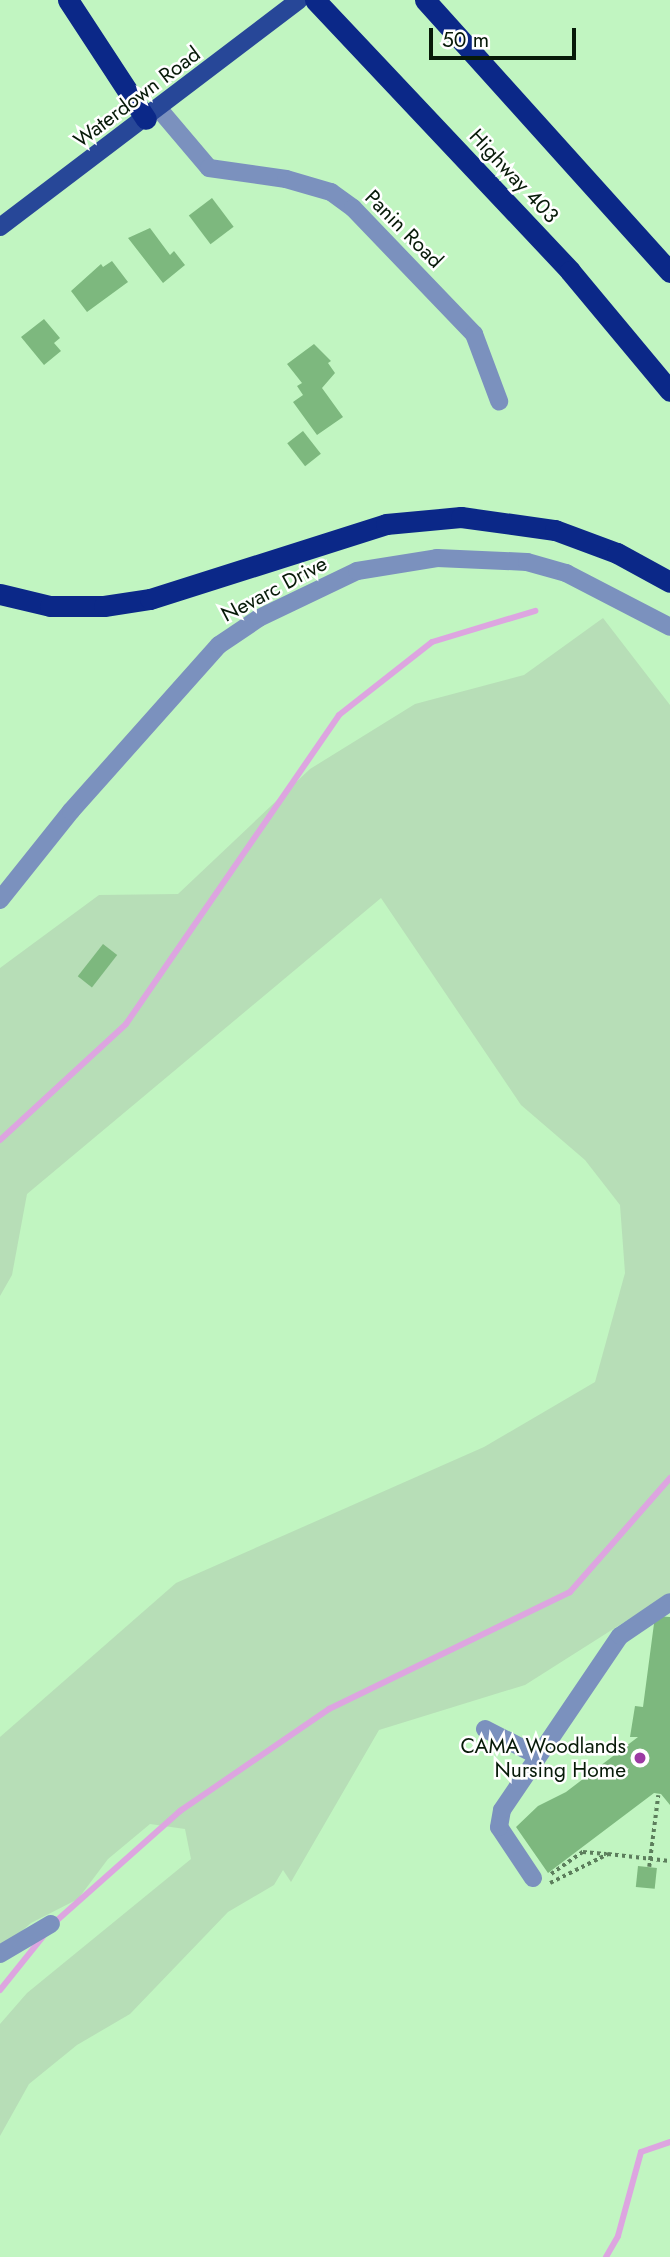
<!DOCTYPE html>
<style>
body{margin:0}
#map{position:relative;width:670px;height:2257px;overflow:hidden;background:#c1f5c1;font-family:Jost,sans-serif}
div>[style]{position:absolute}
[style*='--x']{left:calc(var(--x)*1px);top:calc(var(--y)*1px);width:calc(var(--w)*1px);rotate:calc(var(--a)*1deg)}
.green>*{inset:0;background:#b7deb7}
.stream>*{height:6px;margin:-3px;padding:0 3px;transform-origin:3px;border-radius:3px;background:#dda5e0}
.building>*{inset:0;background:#7db87e;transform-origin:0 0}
.path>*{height:3.5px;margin-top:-1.75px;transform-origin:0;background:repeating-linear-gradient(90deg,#5c7e5c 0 3.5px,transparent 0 7px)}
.minor>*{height:18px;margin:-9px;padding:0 9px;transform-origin:9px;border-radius:9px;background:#7b91be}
.major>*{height:18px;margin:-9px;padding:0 9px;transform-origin:9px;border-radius:9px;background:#274798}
.highway>*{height:21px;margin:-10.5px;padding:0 10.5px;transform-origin:10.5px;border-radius:10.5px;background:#0b2888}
.dots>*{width:19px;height:19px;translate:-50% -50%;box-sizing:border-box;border:4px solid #fff;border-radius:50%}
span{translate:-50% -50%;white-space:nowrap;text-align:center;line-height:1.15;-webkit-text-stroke:5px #fff;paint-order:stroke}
.street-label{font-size:21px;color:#071a08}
.poi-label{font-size:21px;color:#071a08}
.right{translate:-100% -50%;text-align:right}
.scale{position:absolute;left:429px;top:28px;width:147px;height:32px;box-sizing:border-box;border:4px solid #071a08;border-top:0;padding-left:9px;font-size:21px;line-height:24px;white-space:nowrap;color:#071a08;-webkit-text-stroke:5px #fff;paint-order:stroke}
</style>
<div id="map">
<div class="green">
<div style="clip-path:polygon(603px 618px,670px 705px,670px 1593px,525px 1685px,379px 1730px,291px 1882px,283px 1870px,274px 1885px,228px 1912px,130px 2014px,77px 2045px,29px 2084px,0 2136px,0 2024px,27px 1993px,191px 1859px,185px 1829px,150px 1824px,108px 1859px,78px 1899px,31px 1923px,0 1950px,0 1737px,176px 1583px,484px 1447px,595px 1382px,625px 1273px,620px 1205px,585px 1160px,521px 1105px,381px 898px,27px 1194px,12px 1275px,0 1296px,0 968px,99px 895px,178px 894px,310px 769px,415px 704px,524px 675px)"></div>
</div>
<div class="stream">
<div style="--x:0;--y:1140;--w:171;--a:-42.6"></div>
<div style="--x:126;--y:1024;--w:375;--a:-55.4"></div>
<div style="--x:339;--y:715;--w:118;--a:-38.1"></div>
<div style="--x:432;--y:642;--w:108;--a:-16.8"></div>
<div style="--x:54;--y:1923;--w:169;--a:-41.6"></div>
<div style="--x:180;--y:1811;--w:181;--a:-34.4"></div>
<div style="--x:329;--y:1709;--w:268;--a:-25.9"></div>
<div style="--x:570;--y:1592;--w:152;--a:-48.7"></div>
<div style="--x:0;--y:1990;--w:72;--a:-51.2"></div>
<div style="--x:606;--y:2257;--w:24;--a:-60"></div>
<div style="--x:618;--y:2236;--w:87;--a:-74.7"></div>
<div style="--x:641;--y:2152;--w:31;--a:-19"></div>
</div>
<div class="building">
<div style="left:212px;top:198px;width:36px;height:29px;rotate:53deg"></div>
<div style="clip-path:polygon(150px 228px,170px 255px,174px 251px,185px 265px,163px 283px,128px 238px)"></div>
<div style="clip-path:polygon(112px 261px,128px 282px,87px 312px,71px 291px,101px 264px,103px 267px)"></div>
<div style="clip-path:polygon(44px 319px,60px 338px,54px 343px,61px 351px,44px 365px,21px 337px)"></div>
<div style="clip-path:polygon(314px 344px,331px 361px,328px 363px,335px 373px,322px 388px,343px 417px,317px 435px,293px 402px,303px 395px,297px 386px,302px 383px,287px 364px)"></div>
<div style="left:303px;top:431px;width:29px;height:20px;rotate:52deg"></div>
<div style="left:103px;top:944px;width:18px;height:41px;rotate:38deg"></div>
<div style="clip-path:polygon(655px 1616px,670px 1617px,670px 1805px,661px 1794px,654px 1793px,548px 1873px,516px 1827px,538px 1806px,566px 1792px,638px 1737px,630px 1737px,635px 1706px,643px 1707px)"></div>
<div style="left:638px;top:1866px;width:19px;height:21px;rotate:6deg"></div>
</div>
<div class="path">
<div style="--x:649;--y:1867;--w:72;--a:-82.8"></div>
<div style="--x:551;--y:1874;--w:39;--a:-35"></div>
<div style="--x:583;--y:1852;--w:23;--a:5"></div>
<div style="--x:550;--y:1883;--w:65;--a:-26.6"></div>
<div style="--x:608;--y:1854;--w:62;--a:6.4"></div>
</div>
<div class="minor">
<div style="--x:159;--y:109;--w:77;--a:49.7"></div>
<div style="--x:209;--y:168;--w:78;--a:8.1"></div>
<div style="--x:286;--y:179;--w:47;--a:16.1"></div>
<div style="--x:331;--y:192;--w:27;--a:36"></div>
<div style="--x:353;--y:208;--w:175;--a:46.2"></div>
<div style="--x:474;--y:334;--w:72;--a:69.5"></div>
<div style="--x:0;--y:900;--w:114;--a:-51.4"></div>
<div style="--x:71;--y:811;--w:222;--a:-48.3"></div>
<div style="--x:219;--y:645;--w:48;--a:-34"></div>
<div style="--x:259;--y:618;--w:109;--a:-25.6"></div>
<div style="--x:357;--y:571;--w:81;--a:-9.2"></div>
<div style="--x:437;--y:558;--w:90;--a:2.5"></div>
<div style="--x:527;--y:562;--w:41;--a:15.8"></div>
<div style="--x:566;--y:573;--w:117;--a:27.4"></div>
<div style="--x:485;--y:1729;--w:59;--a:27"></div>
<div style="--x:533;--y:1878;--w:61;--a:-123.7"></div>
<div style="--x:499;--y:1827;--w:17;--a:-80"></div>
<div style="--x:502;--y:1810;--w:210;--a:-55.9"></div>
<div style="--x:620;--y:1636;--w:60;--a:-34.2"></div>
<div style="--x:0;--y:1954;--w:59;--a:-30.5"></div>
</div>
<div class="major">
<div style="--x:0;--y:227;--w:375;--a:-37.2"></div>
</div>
<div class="highway">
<div style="--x:68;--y:0;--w:142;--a:56.8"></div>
<div style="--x:315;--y:0;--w:372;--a:46.7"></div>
<div style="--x:570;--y:271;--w:156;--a:50.2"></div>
<div style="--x:425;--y:0;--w:366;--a:48"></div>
<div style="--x:0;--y:594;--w:51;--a:13.5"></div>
<div style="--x:50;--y:606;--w:54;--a:0"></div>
<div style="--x:104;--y:606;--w:47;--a:-8.7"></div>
<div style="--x:150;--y:599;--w:248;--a:-17.6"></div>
<div style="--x:386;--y:524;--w:75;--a:-5.3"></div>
<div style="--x:461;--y:517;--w:95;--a:7.9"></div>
<div style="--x:555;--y:530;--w:66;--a:20.4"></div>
<div style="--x:617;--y:553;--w:60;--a:28.7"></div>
</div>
<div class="dots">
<div style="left:640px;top:1758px;background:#9c3ba3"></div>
</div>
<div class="street-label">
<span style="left:137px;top:97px;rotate:-37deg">Waterdown Road</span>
<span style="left:514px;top:176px;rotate:47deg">Highway 403</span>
<span style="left:404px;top:229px;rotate:45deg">Panin Road</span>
<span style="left:274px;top:589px;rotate:-28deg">Nevarc Drive</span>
</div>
<div class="poi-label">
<span class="right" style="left:626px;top:1758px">CAMA Woodlands<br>Nursing Home</span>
</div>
<div class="scale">50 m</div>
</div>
